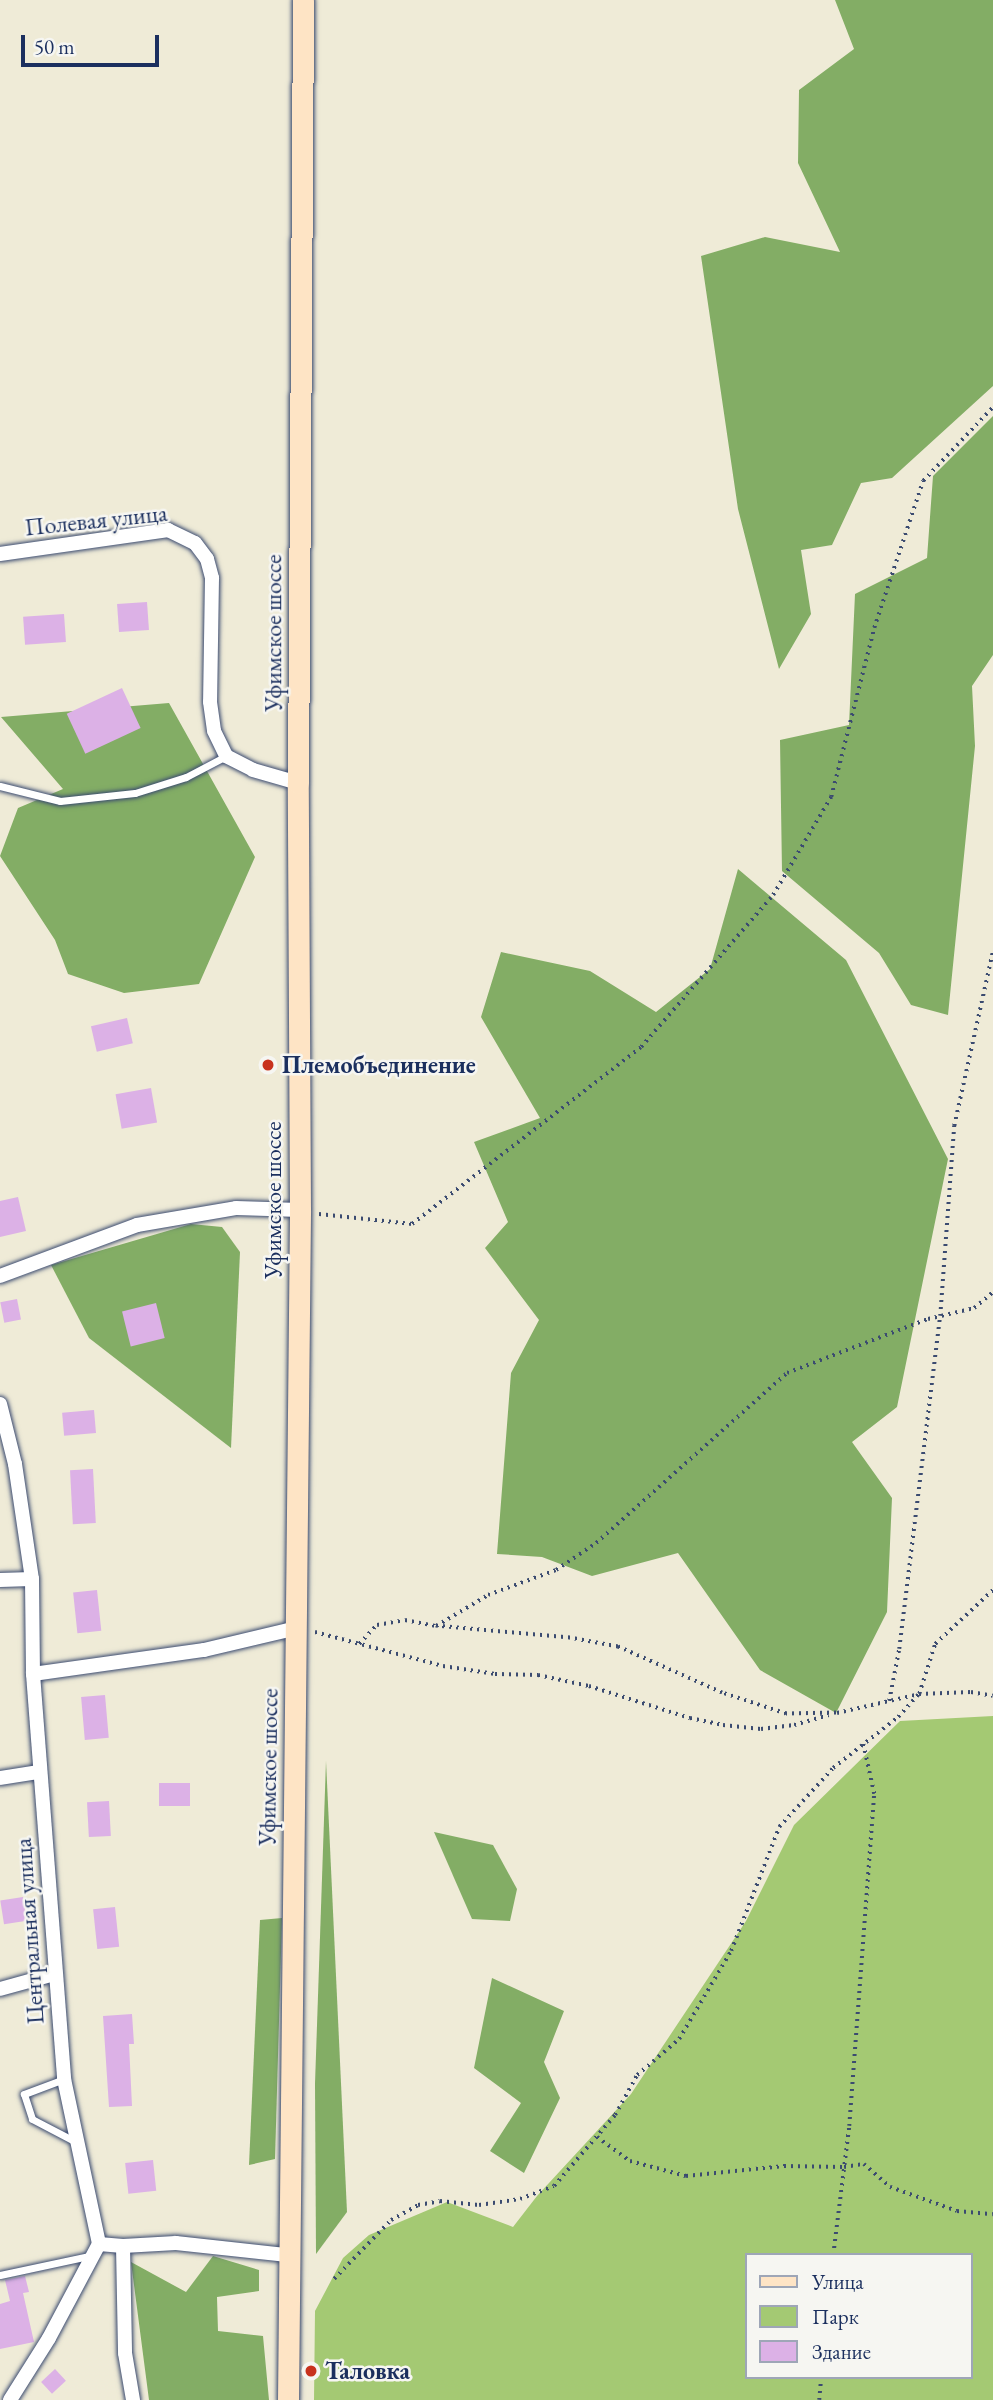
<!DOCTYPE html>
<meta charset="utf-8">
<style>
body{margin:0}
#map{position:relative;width:993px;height:2400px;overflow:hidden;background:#efebd7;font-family:"EB Garamond",serif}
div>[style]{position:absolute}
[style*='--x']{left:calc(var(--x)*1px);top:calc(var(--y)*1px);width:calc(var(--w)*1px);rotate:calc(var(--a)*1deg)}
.green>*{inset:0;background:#a4c973}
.forest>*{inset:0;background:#83ad65}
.building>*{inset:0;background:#dcb1e6;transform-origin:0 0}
.path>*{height:3.5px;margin-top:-1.75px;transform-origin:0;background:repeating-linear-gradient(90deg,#3b4b70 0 2px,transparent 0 7px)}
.roads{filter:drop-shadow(0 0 2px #3b4b70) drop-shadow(0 0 2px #3b4b70)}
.service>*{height:7px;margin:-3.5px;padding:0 3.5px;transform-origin:3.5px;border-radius:3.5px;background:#fff}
.minor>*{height:14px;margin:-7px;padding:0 7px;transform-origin:7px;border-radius:7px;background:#fff}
.secondary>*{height:21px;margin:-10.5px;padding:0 10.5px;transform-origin:10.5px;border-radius:10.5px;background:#fee4c5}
.dots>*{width:19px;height:19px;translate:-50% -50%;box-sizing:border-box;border:4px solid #f6f6f2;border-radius:50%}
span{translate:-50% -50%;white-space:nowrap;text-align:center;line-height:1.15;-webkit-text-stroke:5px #f6f6f2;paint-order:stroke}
.street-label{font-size:24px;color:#1b2f5e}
.poi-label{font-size:24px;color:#1b2f5e;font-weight:700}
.left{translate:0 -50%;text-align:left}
.legend{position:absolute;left:745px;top:2253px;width:228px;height:126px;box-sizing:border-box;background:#f6f6f2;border:2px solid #9ea6b7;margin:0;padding:9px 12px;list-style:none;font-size:21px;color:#1b2f5e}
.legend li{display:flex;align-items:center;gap:14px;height:35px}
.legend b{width:35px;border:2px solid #9ea6b7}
.scale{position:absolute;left:21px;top:35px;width:138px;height:32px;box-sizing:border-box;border:4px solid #1b2f5e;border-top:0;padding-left:9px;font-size:21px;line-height:24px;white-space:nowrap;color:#1b2f5e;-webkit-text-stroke:5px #f6f6f2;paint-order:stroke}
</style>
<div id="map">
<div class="green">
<div style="clip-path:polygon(evenodd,993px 1716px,993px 2400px,314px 2400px,315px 2311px,343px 2258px,369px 2235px,447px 2202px,513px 2227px,537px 2196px,631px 2094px,746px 1921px,794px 1825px,900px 1721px,993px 1716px,746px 2255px,970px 2255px,970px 2377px,746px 2377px,746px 2255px)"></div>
</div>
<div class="forest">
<div style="clip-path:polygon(835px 0,993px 0,993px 386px,892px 478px,861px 483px,832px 545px,801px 550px,811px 614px,779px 669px,738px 509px,701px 256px,765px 237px,840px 252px,798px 163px,799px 90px,854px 49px)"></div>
<div style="clip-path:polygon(993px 416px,993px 655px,972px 686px,975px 746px,948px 1015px,911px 1005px,879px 953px,782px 871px,780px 740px,849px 725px,855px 594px,927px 558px,933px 476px)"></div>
<div style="clip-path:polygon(169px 703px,255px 857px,199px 984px,124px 993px,68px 974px,55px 940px,0 856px,18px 808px,63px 789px,1px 717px)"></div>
<div style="clip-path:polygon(738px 869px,846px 960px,948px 1159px,897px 1407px,852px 1442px,892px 1498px,887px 1612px,836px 1713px,760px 1670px,678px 1553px,592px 1576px,542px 1557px,497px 1554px,511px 1373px,539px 1320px,485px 1248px,508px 1222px,474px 1142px,540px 1118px,481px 1017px,501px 952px,590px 971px,656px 1012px,710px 969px)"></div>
<div style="clip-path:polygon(191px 1224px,222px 1227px,240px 1252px,231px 1448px,89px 1338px,51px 1265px)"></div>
<div style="clip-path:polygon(326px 1761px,347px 2212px,316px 2254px,315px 2084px)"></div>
<div style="clip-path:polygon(434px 1832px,493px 1845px,517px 1889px,510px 1921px,472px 1919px)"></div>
<div style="clip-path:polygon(282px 1918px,275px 2159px,249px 2165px,260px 1920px)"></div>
<div style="clip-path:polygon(492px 1978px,564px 2011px,544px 2062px,560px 2098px,524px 2173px,490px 2151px,521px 2103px,474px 2068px)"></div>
<div style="clip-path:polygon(213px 2256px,259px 2270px,259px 2291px,217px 2297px,218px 2331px,263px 2336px,269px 2400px,149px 2400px,131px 2262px,186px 2292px)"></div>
</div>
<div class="building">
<div style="left:147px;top:602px;width:28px;height:30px;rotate:86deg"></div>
<div style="left:64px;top:614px;width:28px;height:41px;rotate:86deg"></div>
<div style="left:122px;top:688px;width:44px;height:61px;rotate:65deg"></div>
<div style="left:127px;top:1018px;width:26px;height:37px;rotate:77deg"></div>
<div style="left:151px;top:1088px;width:35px;height:36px;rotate:80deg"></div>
<div style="clip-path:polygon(18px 1197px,26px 1231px,0 1237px,0 1201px)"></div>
<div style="left:17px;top:1299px;width:21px;height:17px;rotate:79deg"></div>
<div style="left:156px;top:1303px;width:36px;height:35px;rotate:76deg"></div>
<div style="left:94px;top:1410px;width:23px;height:32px;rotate:85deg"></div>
<div style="left:93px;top:1469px;width:54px;height:23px;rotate:87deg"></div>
<div style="left:97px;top:1590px;width:41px;height:24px;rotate:84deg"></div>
<div style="left:105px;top:1695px;width:43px;height:24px;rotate:85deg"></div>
<div style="left:159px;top:1783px;width:31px;height:23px"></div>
<div style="left:109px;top:1801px;width:35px;height:22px;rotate:87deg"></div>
<div style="left:23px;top:1897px;width:24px;height:23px;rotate:81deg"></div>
<div style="left:115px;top:1907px;width:40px;height:22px;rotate:84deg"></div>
<div style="clip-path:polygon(132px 2014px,134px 2044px,129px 2044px,132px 2106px,109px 2107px,103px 2016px)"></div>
<div style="left:153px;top:2160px;width:31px;height:28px;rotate:84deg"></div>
<div style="clip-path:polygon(25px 2276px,29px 2292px,23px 2293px,34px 2342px,0 2349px,0 2304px,10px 2301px,5px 2280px)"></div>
<div style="left:55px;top:2369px;width:16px;height:19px;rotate:47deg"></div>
</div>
<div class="path">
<div style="--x:319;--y:1214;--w:94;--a:6.1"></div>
<div style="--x:412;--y:1224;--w:289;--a:-37.7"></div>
<div style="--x:641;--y:1047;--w:201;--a:-49"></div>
<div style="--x:773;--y:895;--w:114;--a:-59.4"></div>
<div style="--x:831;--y:797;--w:174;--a:-75.7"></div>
<div style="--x:874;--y:628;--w:155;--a:-71.6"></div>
<div style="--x:923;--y:481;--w:102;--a:-46.6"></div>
<div style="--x:315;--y:1632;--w:132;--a:14.9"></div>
<div style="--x:443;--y:1666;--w:53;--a:8.7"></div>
<div style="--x:495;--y:1674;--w:43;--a:1.3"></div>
<div style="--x:538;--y:1675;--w:52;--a:12.2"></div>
<div style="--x:589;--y:1686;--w:106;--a:17.6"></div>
<div style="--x:690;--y:1718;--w:34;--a:12"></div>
<div style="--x:723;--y:1725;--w:38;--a:6"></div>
<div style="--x:761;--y:1729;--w:33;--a:-7"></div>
<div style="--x:794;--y:1725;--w:36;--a:-16"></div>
<div style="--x:359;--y:1644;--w:26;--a:-47"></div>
<div style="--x:377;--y:1625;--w:28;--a:-10"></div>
<div style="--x:405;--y:1620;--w:32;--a:11"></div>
<div style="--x:889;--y:1701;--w:53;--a:-79.1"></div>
<div style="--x:899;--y:1649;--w:336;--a:-83"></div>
<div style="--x:940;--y:1316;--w:191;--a:-85.8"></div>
<div style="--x:954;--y:1126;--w:180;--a:-77.5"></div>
<div style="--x:836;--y:1713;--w:50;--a:178.9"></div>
<div style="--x:786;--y:1714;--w:67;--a:-161.8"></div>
<div style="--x:722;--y:1693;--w:114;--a:-156.1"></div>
<div style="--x:618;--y:1647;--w:49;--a:-169.4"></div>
<div style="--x:570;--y:1638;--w:135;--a:-174.9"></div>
<div style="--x:436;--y:1626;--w:61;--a:-30.8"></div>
<div style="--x:488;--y:1595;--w:72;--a:-20.2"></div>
<div style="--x:556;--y:1570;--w:48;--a:-34"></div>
<div style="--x:596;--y:1543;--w:256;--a:-41.7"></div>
<div style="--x:787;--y:1373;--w:151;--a:-21"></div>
<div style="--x:928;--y:1319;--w:47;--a:-13.4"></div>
<div style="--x:974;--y:1308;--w:25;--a:-40"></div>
<div style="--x:837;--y:1713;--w:84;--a:-13"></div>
<div style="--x:919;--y:1694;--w:52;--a:-2.2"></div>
<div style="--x:971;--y:1692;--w:22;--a:10"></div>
<div style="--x:597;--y:2137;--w:41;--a:36"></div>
<div style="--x:630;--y:2161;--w:58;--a:15"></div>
<div style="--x:686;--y:2176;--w:99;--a:-5.8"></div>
<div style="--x:784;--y:2166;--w:60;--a:1"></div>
<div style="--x:844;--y:2167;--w:20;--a:-9"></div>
<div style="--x:864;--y:2164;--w:35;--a:41"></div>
<div style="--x:890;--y:2187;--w:71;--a:19.7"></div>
<div style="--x:957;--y:2211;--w:36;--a:5"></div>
<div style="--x:833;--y:2255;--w:130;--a:-82.9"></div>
<div style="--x:849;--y:2126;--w:333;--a:-85.7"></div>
<div style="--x:874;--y:1794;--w:51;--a:-102.4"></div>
<div style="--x:334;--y:2279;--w:82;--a:-46"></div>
<div style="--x:391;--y:2220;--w:31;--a:-29"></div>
<div style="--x:418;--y:2205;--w:22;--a:-10"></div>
<div style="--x:440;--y:2201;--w:39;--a:6"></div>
<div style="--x:479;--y:2205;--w:41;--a:-8.3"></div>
<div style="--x:520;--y:2199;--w:36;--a:-21"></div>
<div style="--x:554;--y:2186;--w:94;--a:-49.3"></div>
<div style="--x:615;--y:2115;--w:46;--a:-61.2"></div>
<div style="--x:637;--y:2075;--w:55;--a:-40.6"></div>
<div style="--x:679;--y:2039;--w:102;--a:-59.4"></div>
<div style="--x:731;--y:1951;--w:133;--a:-68.8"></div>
<div style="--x:779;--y:1827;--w:80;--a:-47.5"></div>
<div style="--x:833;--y:1768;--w:83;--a:-38.1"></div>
<div style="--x:898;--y:1717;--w:31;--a:-48"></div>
<div style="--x:919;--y:1694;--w:52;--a:-72.3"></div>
<div style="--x:935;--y:1644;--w:79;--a:-43"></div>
<div style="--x:819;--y:2400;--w:23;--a:-85"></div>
</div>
<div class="roads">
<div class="service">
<div style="--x:0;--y:786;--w:62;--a:14"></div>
<div style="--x:60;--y:801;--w:75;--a:-6.1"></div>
<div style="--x:135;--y:793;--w:53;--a:-17.4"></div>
<div style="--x:186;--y:777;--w:45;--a:-27.7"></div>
<div style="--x:64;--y:2079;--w:43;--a:159.4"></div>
<div style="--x:24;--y:2094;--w:26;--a:72"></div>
<div style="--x:32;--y:2119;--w:50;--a:27.6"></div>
<div style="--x:0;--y:2275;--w:95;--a:-12.1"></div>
</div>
<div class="minor">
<div style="--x:0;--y:554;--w:170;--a:-8.1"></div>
<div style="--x:168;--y:530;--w:30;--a:26"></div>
<div style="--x:195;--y:543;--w:20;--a:53"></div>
<div style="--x:207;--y:559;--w:20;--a:75"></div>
<div style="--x:212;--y:578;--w:124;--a:90.9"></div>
<div style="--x:210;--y:702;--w:29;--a:82"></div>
<div style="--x:214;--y:731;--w:28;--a:64"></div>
<div style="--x:226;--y:756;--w:30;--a:27"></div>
<div style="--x:253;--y:770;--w:47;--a:16.1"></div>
<div style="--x:0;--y:1276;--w:146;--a:-20.4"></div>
<div style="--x:137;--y:1225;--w:100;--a:-9.7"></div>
<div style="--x:236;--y:1208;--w:64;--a:1.8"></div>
<div style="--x:0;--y:1404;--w:62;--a:76"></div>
<div style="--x:15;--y:1464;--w:116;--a:81.6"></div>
<div style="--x:32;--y:1579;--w:95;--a:89.4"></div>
<div style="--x:33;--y:1674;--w:406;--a:85.6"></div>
<div style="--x:64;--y:2079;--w:169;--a:78"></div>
<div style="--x:0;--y:1580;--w:32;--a:-2"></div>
<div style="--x:33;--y:1674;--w:173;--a:-8"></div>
<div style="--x:204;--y:1650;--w:96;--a:-13.3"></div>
<div style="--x:0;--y:1778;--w:39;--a:-9"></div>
<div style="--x:0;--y:1989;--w:56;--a:-15.5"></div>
<div style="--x:99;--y:2244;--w:24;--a:5"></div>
<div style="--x:123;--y:2246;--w:53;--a:-3.2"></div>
<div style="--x:176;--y:2243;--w:112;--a:6.2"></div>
<div style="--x:123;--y:2246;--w:107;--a:88.9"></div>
<div style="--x:125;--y:2353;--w:48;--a:80.3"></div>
<div style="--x:10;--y:2400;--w:73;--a:-57.8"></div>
<div style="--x:49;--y:2338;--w:106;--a:-62"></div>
</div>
<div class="secondary">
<div style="--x:288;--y:2400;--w:1190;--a:-89.42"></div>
<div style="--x:300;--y:1210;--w:427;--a:-90.3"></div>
<div style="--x:298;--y:783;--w:783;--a:-89.63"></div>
</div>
</div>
<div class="dots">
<div style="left:268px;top:1065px;background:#c8321e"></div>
<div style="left:311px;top:2371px;background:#c8321e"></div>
</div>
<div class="street-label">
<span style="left:96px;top:520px;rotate:-6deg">Полевая улица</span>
<span style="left:273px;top:633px;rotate:-90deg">Уфимское шоссе</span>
<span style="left:273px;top:1200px;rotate:-90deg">Уфимское шоссе</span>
<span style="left:268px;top:1767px;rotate:-89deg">Уфимское шоссе</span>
<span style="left:29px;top:1931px;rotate:-94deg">Центральная улица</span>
</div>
<div class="poi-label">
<span class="left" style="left:282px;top:1065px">Племобъединение</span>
<span class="left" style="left:325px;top:2371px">Таловка</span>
</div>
<ul class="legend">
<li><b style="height:9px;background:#fee4c5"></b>Улица</li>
<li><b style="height:19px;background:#a4c973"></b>Парк</li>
<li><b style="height:19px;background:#dcb1e6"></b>Здание</li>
</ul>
<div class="scale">50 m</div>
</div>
